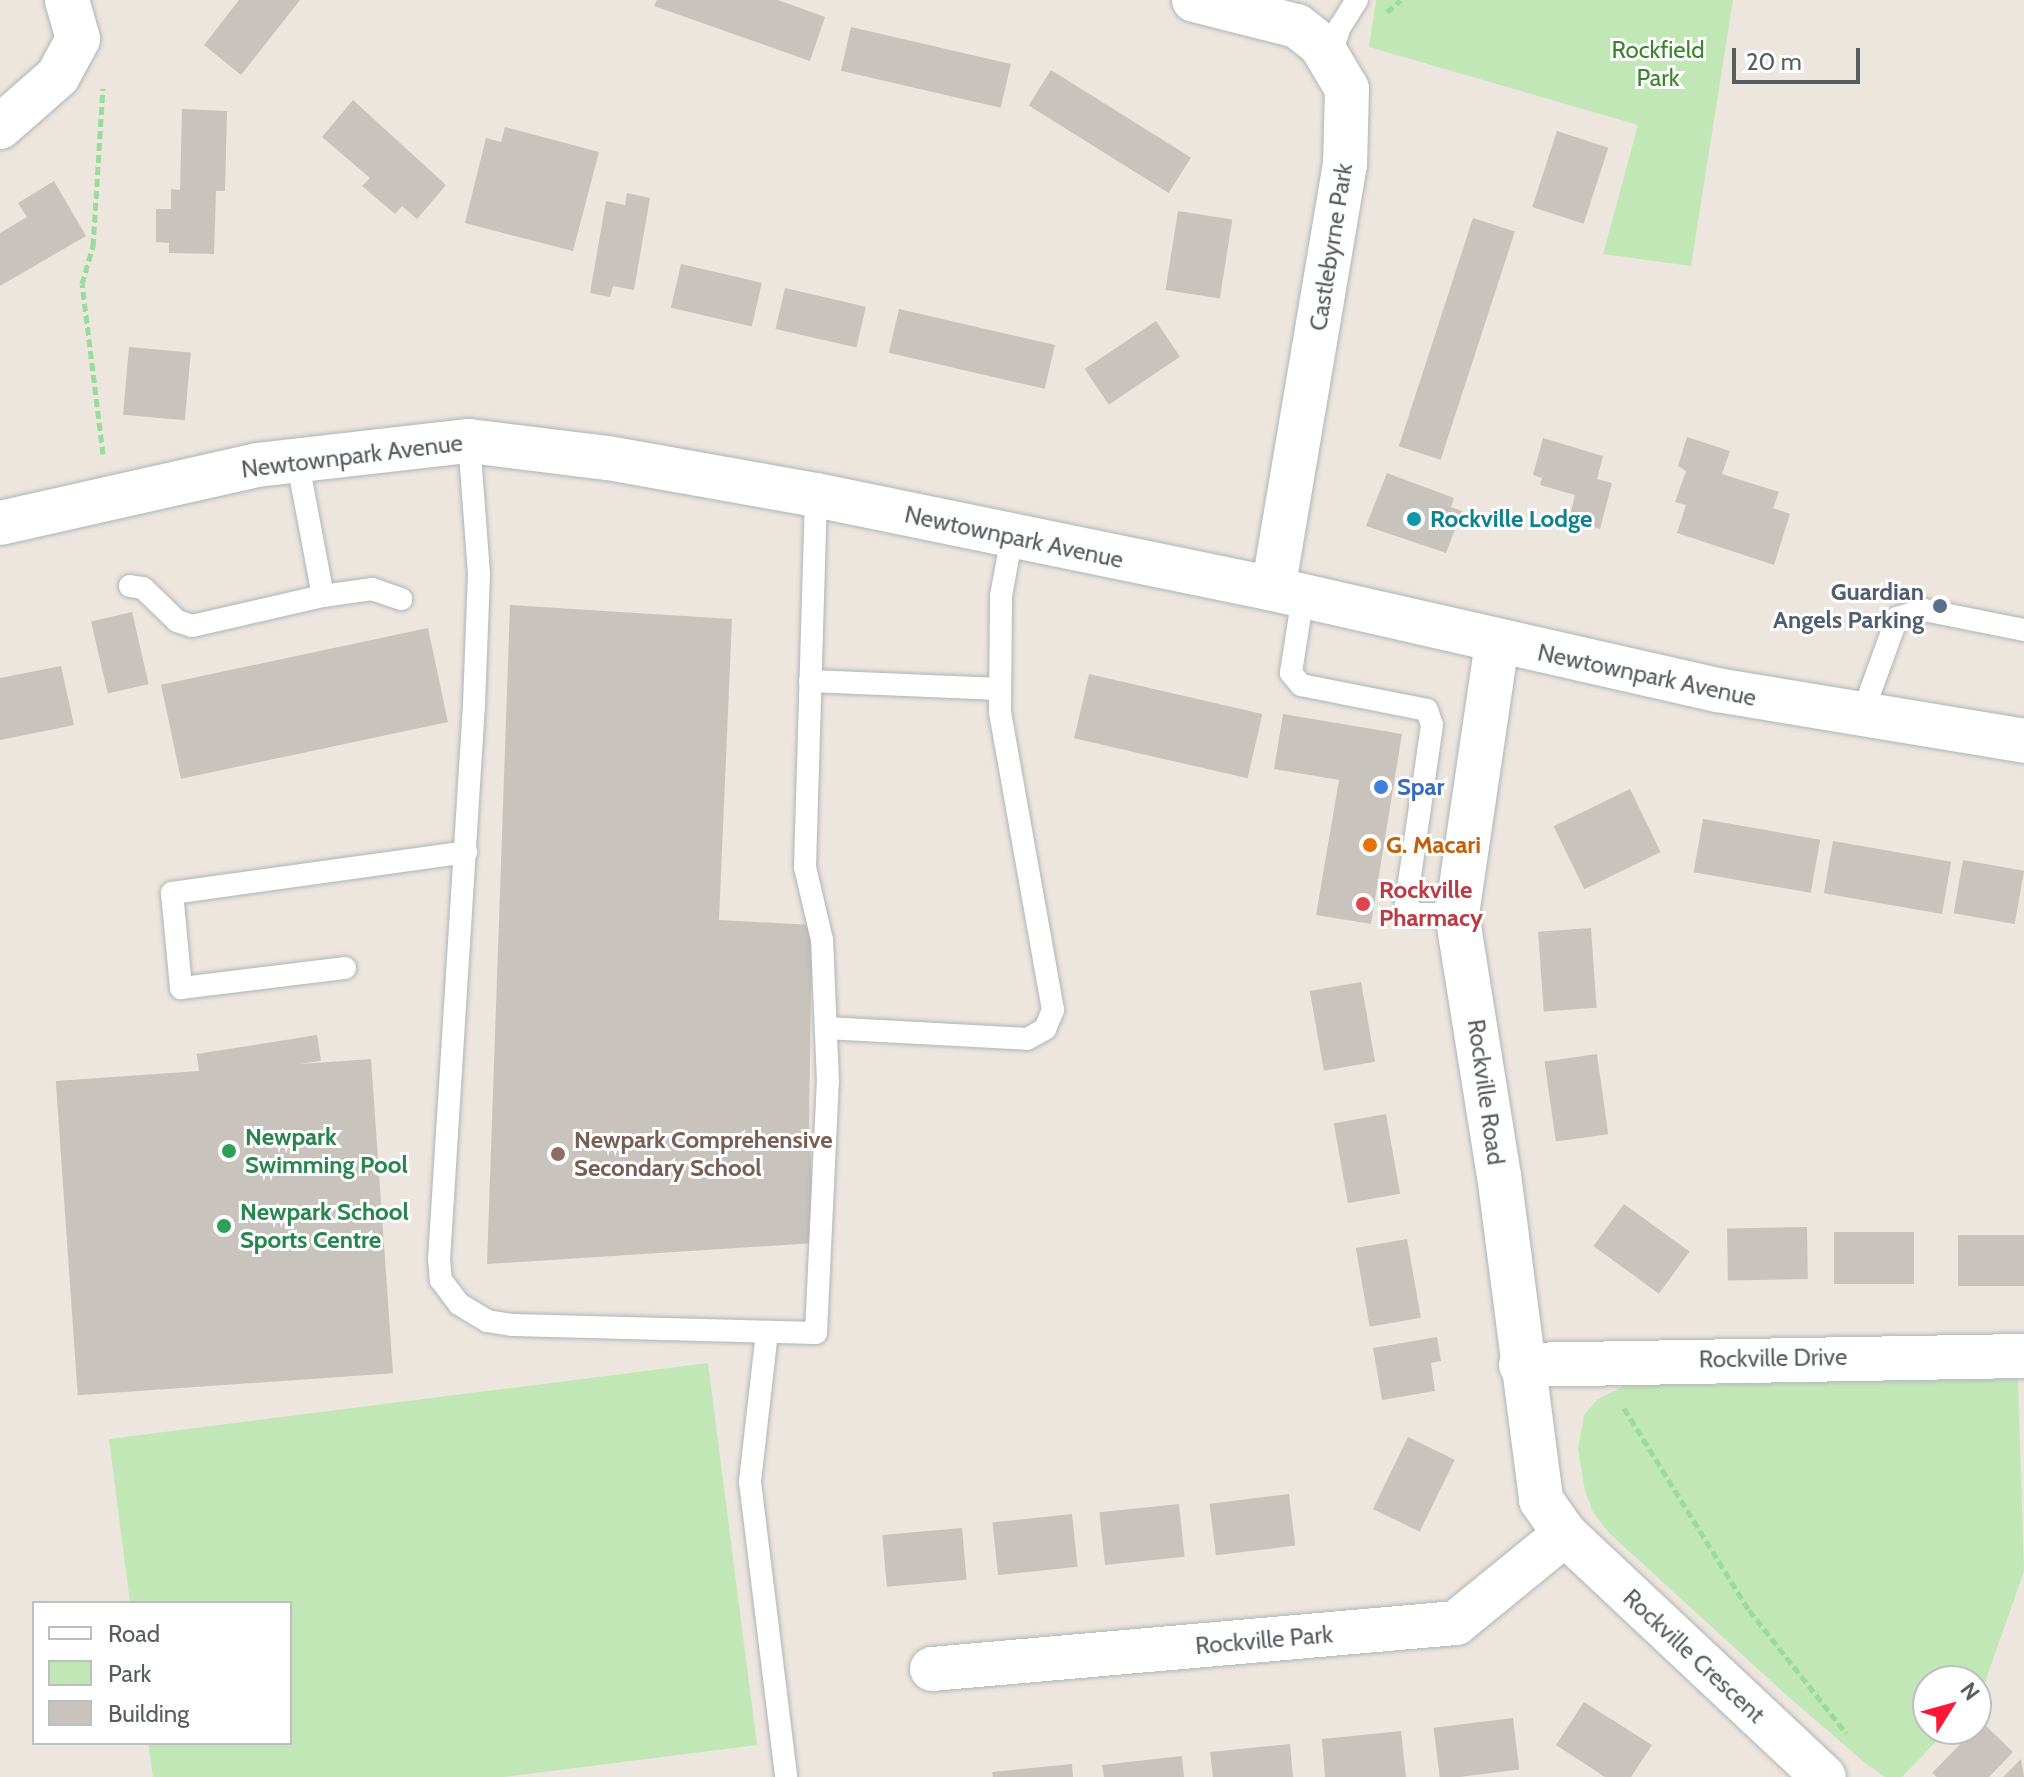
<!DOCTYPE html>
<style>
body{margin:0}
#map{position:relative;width:2024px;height:1777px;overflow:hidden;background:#ede6de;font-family:Cabin,sans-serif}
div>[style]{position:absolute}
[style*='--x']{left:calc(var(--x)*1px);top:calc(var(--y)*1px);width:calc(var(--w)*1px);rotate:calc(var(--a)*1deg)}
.green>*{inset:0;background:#c2e7b7}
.building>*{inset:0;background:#c9c3bd;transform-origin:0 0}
.path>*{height:5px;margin-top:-2.5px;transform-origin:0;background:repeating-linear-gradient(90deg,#99db9b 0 8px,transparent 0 12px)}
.roads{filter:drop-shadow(0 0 2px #afb4b8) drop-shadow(0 0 2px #afb4b8)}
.service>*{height:22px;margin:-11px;padding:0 11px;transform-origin:11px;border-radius:11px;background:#fff}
.minor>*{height:44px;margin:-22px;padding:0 22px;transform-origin:22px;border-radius:22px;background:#fff}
.secondary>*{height:44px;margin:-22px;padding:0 22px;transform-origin:22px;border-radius:22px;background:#fff}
.dots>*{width:22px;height:22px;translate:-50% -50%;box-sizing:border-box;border:4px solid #fff;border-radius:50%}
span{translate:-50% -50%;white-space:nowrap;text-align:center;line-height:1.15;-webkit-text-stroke:6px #fff;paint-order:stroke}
.park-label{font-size:24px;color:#3b842c}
.street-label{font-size:24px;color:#575e61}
.culture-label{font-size:24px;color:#0d838f;font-weight:700}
.left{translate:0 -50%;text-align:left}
.service-label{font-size:24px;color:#4e5e75;font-weight:700}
.right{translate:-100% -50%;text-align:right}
.shop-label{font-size:24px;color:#366cbe;font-weight:700}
.food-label{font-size:24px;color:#c56008;font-weight:700}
.health-label{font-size:24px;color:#be3a42;font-weight:700}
.leisure-label{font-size:24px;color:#27864d;font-weight:700}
.education-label{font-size:24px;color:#785e54;font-weight:700}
.legend{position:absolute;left:32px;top:1601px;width:260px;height:144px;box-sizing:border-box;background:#fff;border:2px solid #bcbfc0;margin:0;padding:10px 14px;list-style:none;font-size:24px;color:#575e61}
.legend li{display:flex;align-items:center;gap:16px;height:40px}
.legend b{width:40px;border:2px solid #bcbfc0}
.north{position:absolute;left:1912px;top:1665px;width:80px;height:80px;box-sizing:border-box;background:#fff;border:2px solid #bcbfc0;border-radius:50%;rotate:53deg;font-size:22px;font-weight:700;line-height:32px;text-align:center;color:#575e61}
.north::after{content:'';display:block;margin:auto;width:28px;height:36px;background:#fa1738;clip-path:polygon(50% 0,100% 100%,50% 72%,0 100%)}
.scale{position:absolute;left:1732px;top:48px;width:128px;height:36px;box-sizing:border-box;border:4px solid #575e61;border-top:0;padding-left:10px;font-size:24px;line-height:28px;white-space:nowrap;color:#575e61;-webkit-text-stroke:6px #fff;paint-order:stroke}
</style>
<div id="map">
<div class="green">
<div style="clip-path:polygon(1376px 0,1733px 0,1691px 266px,1603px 254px,1638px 125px,1369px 47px)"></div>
<div style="clip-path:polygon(708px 1363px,757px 1745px,504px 1777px,153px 1777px,148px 1743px,290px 1743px,290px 1603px,130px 1603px,109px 1439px)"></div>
<div style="clip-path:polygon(2018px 1379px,2024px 1571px,1981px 1694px,1976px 1700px,1976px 1681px,1928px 1681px,1928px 1729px,1948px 1729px,1902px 1777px,1885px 1777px,1865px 1763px,1783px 1692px,1608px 1532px,1593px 1512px,1585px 1491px,1578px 1449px,1584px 1415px,1598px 1399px,1624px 1386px)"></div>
</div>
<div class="building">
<div style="clip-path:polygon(239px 0,300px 0,241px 75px,204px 45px)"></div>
<div style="clip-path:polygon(657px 0,778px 0,825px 17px,810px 61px,654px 6px)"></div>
<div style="left:851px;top:27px;width:164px;height:45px;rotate:13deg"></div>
<div style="left:1051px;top:70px;width:165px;height:42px;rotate:32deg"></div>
<div style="clip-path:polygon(353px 100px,446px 185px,417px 219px,402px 206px,395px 214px,362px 186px,370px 178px,322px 137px)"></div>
<div style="clip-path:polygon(182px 109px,227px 111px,225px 191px,216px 191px,214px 254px,169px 253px,169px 243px,156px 242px,156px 209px,171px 209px,171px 189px,180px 190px)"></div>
<div style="clip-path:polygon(505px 127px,599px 152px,573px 251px,465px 223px,486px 138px,501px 142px)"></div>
<div style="left:1557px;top:131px;width:54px;height:80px;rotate:18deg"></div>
<div style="clip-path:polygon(54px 181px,86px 236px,0 286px,0 233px,27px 217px,18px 203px)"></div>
<div style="clip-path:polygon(627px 193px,650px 198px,634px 290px,613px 286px,610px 297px,590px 293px,606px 201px,625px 205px)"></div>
<div style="left:1178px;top:211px;width:55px;height:80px;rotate:9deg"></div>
<div style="left:1473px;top:218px;width:44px;height:240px;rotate:18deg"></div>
<div style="left:681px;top:264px;width:83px;height:45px;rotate:13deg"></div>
<div style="left:785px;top:288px;width:83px;height:42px;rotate:13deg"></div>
<div style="left:899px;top:309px;width:160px;height:45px;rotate:13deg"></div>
<div style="left:1156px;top:321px;width:43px;height:86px;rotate:56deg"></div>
<div style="left:129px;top:347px;width:62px;height:68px;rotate:5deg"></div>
<div style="clip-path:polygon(1687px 437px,1730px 451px,1722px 474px,1779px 492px,1773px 508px,1790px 514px,1774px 565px,1677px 533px,1686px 505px,1675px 502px,1686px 471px,1678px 466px)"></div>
<div style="clip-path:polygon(1543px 438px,1603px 456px,1597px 479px,1612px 483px,1600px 529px,1569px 520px,1575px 495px,1540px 485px,1542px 478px,1533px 475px)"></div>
<div style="clip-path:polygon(1387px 473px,1454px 498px,1451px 507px,1462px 511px,1446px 553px,1366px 526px)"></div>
<div style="clip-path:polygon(510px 605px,732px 619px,719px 920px,812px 925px,809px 1121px,815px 1243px,487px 1264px)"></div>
<div style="left:132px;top:612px;width:74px;height:42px;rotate:77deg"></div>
<div style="left:428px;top:628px;width:96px;height:273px;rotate:78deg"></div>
<div style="clip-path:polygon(61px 666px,74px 725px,0 740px,0 678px)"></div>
<div style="left:1089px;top:674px;width:178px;height:66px;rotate:13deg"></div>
<div style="clip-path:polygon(1283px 714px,1402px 734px,1371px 924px,1316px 915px,1339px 780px,1274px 769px)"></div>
<div style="left:1630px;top:789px;width:70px;height:85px;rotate:64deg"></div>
<div style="left:1703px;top:819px;width:119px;height:54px;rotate:10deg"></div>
<div style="left:1833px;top:841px;width:120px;height:53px;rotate:10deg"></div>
<div style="left:1963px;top:860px;width:62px;height:54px;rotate:10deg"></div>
<div style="left:1591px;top:928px;width:80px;height:53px;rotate:86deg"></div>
<div style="left:1361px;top:982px;width:81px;height:52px;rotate:80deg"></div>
<div style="left:317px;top:1035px;width:26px;height:122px;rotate:81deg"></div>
<div style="left:1597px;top:1054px;width:81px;height:53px;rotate:82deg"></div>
<div style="left:371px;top:1059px;width:315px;height:316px;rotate:86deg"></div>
<div style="left:1386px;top:1114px;width:81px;height:53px;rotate:80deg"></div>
<div style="left:1624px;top:1204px;width:81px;height:52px;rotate:36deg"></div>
<div style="left:1807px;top:1227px;width:52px;height:80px;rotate:89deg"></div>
<div style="left:1914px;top:1232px;width:52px;height:80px;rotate:90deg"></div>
<div style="left:1958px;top:1235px;width:66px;height:51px"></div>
<div style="left:1407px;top:1239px;width:80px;height:52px;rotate:80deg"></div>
<div style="clip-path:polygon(1437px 1337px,1441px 1361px,1431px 1363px,1435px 1391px,1382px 1400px,1373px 1348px)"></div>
<div style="left:1408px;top:1437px;width:52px;height:80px;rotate:26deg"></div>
<div style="left:1289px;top:1494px;width:52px;height:80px;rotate:83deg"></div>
<div style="left:1179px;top:1504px;width:53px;height:80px;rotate:84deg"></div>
<div style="left:1072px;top:1514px;width:53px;height:80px;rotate:84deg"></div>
<div style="left:962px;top:1528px;width:52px;height:80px;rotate:85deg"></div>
<div style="clip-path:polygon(1584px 1702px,1652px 1745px,1631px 1777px,1605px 1777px,1556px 1745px)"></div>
<div style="left:1513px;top:1718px;width:52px;height:80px;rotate:83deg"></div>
<div style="clip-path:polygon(1982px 1722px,2013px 1752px,1989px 1777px,1937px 1777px,1932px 1773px)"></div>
<div style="clip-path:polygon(1401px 1731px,1406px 1777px,1325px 1777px,1322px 1739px)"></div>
<div style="clip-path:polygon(1290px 1744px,1293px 1777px,1213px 1777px,1210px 1752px)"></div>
<div style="clip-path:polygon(1182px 1756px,1184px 1777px,1104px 1777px,1102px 1765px)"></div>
<div style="clip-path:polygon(2021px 1759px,2024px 1777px,2003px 1777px)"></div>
<div style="clip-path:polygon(1072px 1764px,1073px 1777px,993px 1777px,992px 1772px)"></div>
</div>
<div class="path">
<div style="--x:1387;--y:12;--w:18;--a:-41"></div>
<div style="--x:103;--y:454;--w:171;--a:-97"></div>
<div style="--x:82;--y:284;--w:40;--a:-74"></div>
<div style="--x:93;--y:246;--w:158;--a:-86.4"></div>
<div style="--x:1624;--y:1408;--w:238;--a:58.3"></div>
<div style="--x:1749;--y:1610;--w:157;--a:51.7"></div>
</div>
<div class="roads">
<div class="service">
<div style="--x:1330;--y:57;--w:32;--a:-72"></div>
<div style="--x:1340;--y:27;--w:32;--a:-58"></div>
<div style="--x:469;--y:441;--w:133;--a:85.7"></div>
<div style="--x:479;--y:574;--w:131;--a:92.2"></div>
<div style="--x:474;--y:705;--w:555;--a:93.61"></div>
<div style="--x:439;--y:1259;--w:21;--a:85"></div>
<div style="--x:441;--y:1280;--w:30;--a:53"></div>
<div style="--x:459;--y:1304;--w:33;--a:31"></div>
<div style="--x:487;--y:1321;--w:26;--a:9"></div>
<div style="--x:513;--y:1325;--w:303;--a:1.5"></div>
<div style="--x:816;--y:1333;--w:251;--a:-87.3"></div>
<div style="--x:828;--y:1082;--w:142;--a:-92.4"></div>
<div style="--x:822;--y:940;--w:75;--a:-103.1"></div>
<div style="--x:805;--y:867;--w:372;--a:-88.3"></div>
<div style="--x:130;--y:586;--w:13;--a:9"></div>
<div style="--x:143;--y:588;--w:47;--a:44.1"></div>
<div style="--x:177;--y:621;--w:16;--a:18"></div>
<div style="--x:192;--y:626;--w:134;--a:-12.9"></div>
<div style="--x:323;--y:596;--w:139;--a:-100.7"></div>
<div style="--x:323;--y:596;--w:49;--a:-8.1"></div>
<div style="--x:372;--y:589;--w:31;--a:19"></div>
<div style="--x:1303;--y:596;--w:78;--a:98.9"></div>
<div style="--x:1291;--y:673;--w:16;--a:50"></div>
<div style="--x:1301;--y:685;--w:128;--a:11.2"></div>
<div style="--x:1427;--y:710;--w:16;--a:72"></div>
<div style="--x:1432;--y:725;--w:181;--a:98.3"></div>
<div style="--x:1406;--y:904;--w:13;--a:48"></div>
<div style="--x:1415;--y:914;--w:42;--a:0"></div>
<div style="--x:810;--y:681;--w:190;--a:2.4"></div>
<div style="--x:1861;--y:717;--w:105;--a:-70"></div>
<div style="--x:1897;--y:618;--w:28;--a:-17"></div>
<div style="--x:1924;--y:610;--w:102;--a:11.3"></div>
<div style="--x:345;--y:968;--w:165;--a:173"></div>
<div style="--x:181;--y:988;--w:95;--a:-95.4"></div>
<div style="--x:172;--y:893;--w:297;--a:-7.9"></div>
<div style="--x:826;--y:1028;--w:201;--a:3.1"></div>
<div style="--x:1027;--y:1039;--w:21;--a:-29"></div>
<div style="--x:1045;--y:1029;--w:21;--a:-67"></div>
<div style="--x:1053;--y:1010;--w:303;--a:-100.1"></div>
<div style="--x:1000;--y:712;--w:116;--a:-89.5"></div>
<div style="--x:1001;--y:596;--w:61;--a:-79.6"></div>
<div style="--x:767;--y:1332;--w:151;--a:96.5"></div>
<div style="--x:750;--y:1482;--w:297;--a:83"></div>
</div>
<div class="minor">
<div style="--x:1194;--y:0;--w:106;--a:14.2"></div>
<div style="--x:1297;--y:26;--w:31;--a:38"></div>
<div style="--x:1321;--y:45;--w:51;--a:59.4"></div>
<div style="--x:1347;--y:89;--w:75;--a:91.5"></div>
<div style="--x:1345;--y:164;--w:431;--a:99.6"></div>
<div style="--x:0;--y:127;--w:77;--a:-41.3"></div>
<div style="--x:58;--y:76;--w:42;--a:-61.6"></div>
<div style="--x:78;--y:39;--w:41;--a:-105.8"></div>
<div style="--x:1497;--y:643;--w:274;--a:98.4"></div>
<div style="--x:1457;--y:914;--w:264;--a:80.9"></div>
<div style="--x:1499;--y:1175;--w:328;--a:82.6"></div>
<div style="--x:1541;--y:1500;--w:42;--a:54.8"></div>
<div style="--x:1565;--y:1534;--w:355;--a:43.2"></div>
<div style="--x:1521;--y:1365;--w:503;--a:-1.03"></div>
<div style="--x:932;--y:1669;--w:526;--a:-5.02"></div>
<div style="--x:1456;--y:1623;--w:141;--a:-39.2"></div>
</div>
<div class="secondary">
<div style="--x:0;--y:523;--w:263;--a:-12.7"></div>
<div style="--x:257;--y:465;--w:213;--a:-6.5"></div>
<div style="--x:469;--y:441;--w:140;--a:7"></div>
<div style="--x:608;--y:458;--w:211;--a:10.1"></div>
<div style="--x:816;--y:495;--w:467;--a:11.6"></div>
<div style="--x:1273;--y:589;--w:455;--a:12.8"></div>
<div style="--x:1717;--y:690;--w:311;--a:9.4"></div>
</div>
</div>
<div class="dots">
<div style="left:1414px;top:519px;background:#0f9aa8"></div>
<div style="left:1940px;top:606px;background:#5c6f8a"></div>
<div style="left:1381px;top:787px;background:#3f7fe0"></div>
<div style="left:1370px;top:845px;background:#e8710a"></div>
<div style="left:1363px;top:904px;background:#e0444e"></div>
<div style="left:229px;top:1151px;background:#2e9e5b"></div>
<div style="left:558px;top:1154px;background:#8d6e63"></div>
<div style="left:224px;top:1226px;background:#2e9e5b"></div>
</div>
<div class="park-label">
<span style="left:1658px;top:64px">Rockfield<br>Park</span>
</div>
<div class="street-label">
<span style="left:1331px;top:247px;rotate:-81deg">Castlebyrne Park</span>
<span style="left:352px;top:456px;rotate:-7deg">Newtownpark Avenue</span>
<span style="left:1014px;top:537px;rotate:12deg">Newtownpark Avenue</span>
<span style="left:1647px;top:675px;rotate:12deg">Newtownpark Avenue</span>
<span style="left:1486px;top:1092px;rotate:82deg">Rockville Road</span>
<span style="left:1773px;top:1358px;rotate:-1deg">Rockville Drive</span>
<span style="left:1264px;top:1640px;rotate:-5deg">Rockville Park</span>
<span style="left:1694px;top:1656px;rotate:43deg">Rockville Crescent</span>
</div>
<div class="culture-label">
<span class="left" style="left:1430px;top:519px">Rockville Lodge</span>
</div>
<div class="service-label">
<span class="right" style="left:1924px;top:606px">Guardian<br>Angels Parking</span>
</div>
<div class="shop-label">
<span class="left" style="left:1397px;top:787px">Spar</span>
</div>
<div class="food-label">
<span class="left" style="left:1386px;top:845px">G. Macari</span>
</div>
<div class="health-label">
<span class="left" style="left:1379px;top:904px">Rockville<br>Pharmacy</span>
</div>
<div class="leisure-label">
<span class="left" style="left:245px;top:1151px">Newpark<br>Swimming Pool</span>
<span class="left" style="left:240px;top:1226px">Newpark School<br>Sports Centre</span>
</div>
<div class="education-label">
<span class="left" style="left:574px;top:1154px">Newpark Comprehensive<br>Secondary School</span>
</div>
<ul class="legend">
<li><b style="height:10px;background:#fff"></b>Road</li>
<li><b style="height:22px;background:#c2e7b7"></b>Park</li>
<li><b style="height:22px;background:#c9c3bd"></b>Building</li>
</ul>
<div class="north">N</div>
<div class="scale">20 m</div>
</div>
